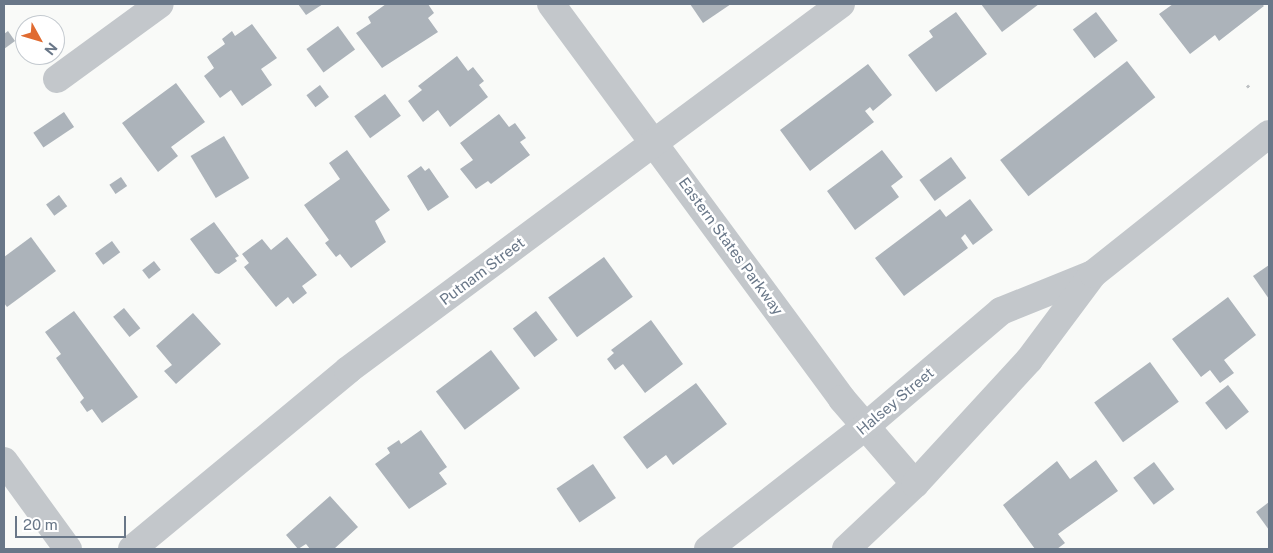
<!DOCTYPE html>
<style>
body{margin:0}
#map{position:relative;width:1273px;height:553px;overflow:hidden;background:#f9faf8;font-family:"Public Sans",sans-serif}
div>[style]{position:absolute}
[style*='--x']{left:calc(var(--x)*1px);top:calc(var(--y)*1px);width:calc(var(--w)*1px);rotate:calc(var(--a)*1deg)}
.building>*{inset:0;background:#acb3ba;transform-origin:0 0}
.path>*{height:3px;margin-top:-1.5px;transform-origin:0;background:repeating-linear-gradient(90deg,#bdc0c3 0 2.5px,transparent 0 5px)}
.minor>*{height:28px;margin:-14px;padding:0 14px;transform-origin:14px;border-radius:14px;background:#c3c7cb}
span{translate:-50% -50%;white-space:nowrap;text-align:center;line-height:1.15;-webkit-text-stroke:5px #fff;paint-order:stroke}
.street-label{font-size:15px;color:#697788}
.frame{position:absolute;inset:0;border:5px solid #697788;pointer-events:none}
.north{position:absolute;left:15px;top:15px;width:50px;height:50px;box-sizing:border-box;background:#fff;border:1px solid #c3c9cf;border-radius:50%;rotate:129deg;font-size:14px;font-weight:700;line-height:20px;text-align:center;color:#697788}
.north::after{content:'';display:block;margin:auto;width:18px;height:22px;background:#e06b31;clip-path:polygon(50% 0,100% 100%,50% 72%,0 100%)}
.scale{position:absolute;left:15px;top:516px;width:111px;height:22px;box-sizing:border-box;border:2px solid #697788;border-top:0;padding-left:6px;font-size:15px;line-height:18px;white-space:nowrap;color:#697788;-webkit-text-stroke:4px #fff;paint-order:stroke}
</style>
<div id="map">
<div class="building">
<div style="clip-path:polygon(298px 4px,323px 4px,306px 15px)"></div>
<div style="clip-path:polygon(386px 4px,428px 4px,434px 13px,428px 18px,438px 32px,382px 68px,356px 33px,371px 23px,368px 17px)"></div>
<div style="clip-path:polygon(690px 4px,731px 4px,703px 23px)"></div>
<div style="clip-path:polygon(981px 4px,1039px 4px,1002px 32px)"></div>
<div style="clip-path:polygon(1173px 4px,1262px 4px,1264px 6px,1219px 41px,1215px 35px,1190px 54px,1159px 14px)"></div>
<div style="clip-path:polygon(956px 12px,987px 54px,936px 92px,908px 55px,933px 37px,929px 31px)"></div>
<div style="left:1096px;top:12px;width:36px;height:29px;rotate:53deg"></div>
<div style="clip-path:polygon(252px 24px,277px 58px,261px 69px,272px 85px,242px 106px,231px 90px,220px 98px,204px 76px,214px 68px,207px 57px,225px 44px,222px 39px,232px 31px,235px 36px)"></div>
<div style="left:338px;top:26px;width:29px;height:39px;rotate:54deg"></div>
<div style="clip-path:polygon(8px 31px,15px 41px,4px 49px,4px 34px)"></div>
<div style="clip-path:polygon(457px 56px,468px 71px,473px 67px,484px 81px,479px 85px,488px 97px,450px 127px,438px 110px,423px 122px,408px 101px,422px 90px,418px 86px)"></div>
<div style="left:1127px;top:61px;width:46px;height:161px;rotate:52deg"></div>
<div style="clip-path:polygon(868px 64px,892px 95px,873px 111px,870px 107px,865px 111px,874px 122px,810px 171px,780px 130px)"></div>
<div style="clip-path:polygon(176px 83px,205px 122px,171px 147px,178px 156px,158px 172px,122px 123px)"></div>
<div style="left:320px;top:85px;width:15px;height:17px;rotate:53deg"></div>
<div style="left:385px;top:94px;width:27px;height:38px;rotate:54deg"></div>
<div style="left:64px;top:112px;width:18px;height:37px;rotate:56deg"></div>
<div style="clip-path:polygon(499px 114px,509px 127px,515px 123px,526px 138px,520px 142px,530px 155px,491px 184px,488px 181px,476px 189px,460px 169px,473px 160px,460px 143px)"></div>
<div style="left:224px;top:136px;width:49px;height:39px;rotate:59deg"></div>
<div style="clip-path:polygon(347px 150px,390px 210px,375px 221px,386px 242px,351px 268px,340px 254px,336px 257px,325px 243px,329px 240px,304px 205px,340px 179px,329px 163px)"></div>
<div style="clip-path:polygon(882px 150px,903px 177px,891px 186px,899px 197px,855px 230px,827px 191px)"></div>
<div style="left:951px;top:157px;width:26px;height:39px;rotate:54deg"></div>
<div style="clip-path:polygon(421px 166px,425px 171px,429px 168px,449px 197px,428px 211px,407px 176px)"></div>
<div style="left:121px;top:177px;width:11px;height:14px;rotate:56deg"></div>
<div style="left:59px;top:195px;width:14px;height:16px;rotate:54deg"></div>
<div style="clip-path:polygon(970px 199px,993px 230px,973px 245px,965px 234px,961px 238px,968px 248px,904px 296px,875px 258px,940px 209px,946px 217px)"></div>
<div style="clip-path:polygon(214px 222px,239px 256px,235px 258px,237px 261px,219px 274px,215px 273px,190px 239px)"></div>
<div style="clip-path:polygon(31px 237px,56px 271px,7px 307px,4px 303px,4px 257px)"></div>
<div style="clip-path:polygon(287px 237px,317px 275px,302px 286px,307px 293px,293px 304px,288px 297px,276px 307px,244px 267px,249px 263px,242px 254px,262px 239px,271px 250px)"></div>
<div style="left:112px;top:241px;width:14px;height:21px;rotate:54deg"></div>
<div style="left:604px;top:257px;width:49px;height:69px;rotate:54deg"></div>
<div style="left:154px;top:261px;width:11px;height:15px;rotate:52deg"></div>
<div style="clip-path:polygon(1269px 265px,1269px 299px,1253px 276px)"></div>
<div style="clip-path:polygon(1228px 297px,1256px 335px,1224px 360px,1234px 373px,1220px 383px,1210px 370px,1201px 377px,1172px 339px)"></div>
<div style="left:124px;top:308px;width:26px;height:14px;rotate:51deg"></div>
<div style="clip-path:polygon(74px 311px,138px 397px,102px 423px,92px 409px,87px 412px,80px 402px,84px 398px,56px 358px,61px 354px,45px 332px)"></div>
<div style="left:536px;top:311px;width:36px;height:29px;rotate:53deg"></div>
<div style="clip-path:polygon(193px 313px,221px 344px,176px 384px,164px 371px,172px 365px,156px 346px)"></div>
<div style="clip-path:polygon(651px 320px,683px 364px,645px 393px,623px 364px,615px 370px,607px 359px,614px 353px,611px 350px)"></div>
<div style="left:491px;top:350px;width:48px;height:69px;rotate:53deg"></div>
<div style="left:1150px;top:362px;width:49px;height:69px;rotate:54deg"></div>
<div style="clip-path:polygon(696px 383px,727px 424px,673px 465px,666px 455px,647px 469px,623px 437px)"></div>
<div style="left:1228px;top:385px;width:34px;height:29px;rotate:52deg"></div>
<div style="clip-path:polygon(421px 430px,447px 467px,439px 473px,447px 484px,409px 509px,375px 464px,390px 453px,387px 448px,399px 440px,401px 444px)"></div>
<div style="clip-path:polygon(1096px 460px,1118px 491px,1058px 534px,1065px 543px,1057px 549px,1035px 549px,1003px 505px,1057px 461px,1070px 479px)"></div>
<div style="left:1154px;top:462px;width:34px;height:26px;rotate:53deg"></div>
<div style="left:593px;top:464px;width:41px;height:44px;rotate:56deg"></div>
<div style="clip-path:polygon(330px 496px,358px 527px,334px 549px,310px 549px,306px 544px,298px 549px,286px 535px)"></div>
<div style="clip-path:polygon(1269px 502px,1269px 530px,1256px 512px)"></div>
</div>
<div class="path">
<div style="--x:1247;--y:85;--w:4;--a:45"></div>
</div>
<div class="minor">
<div style="--x:551;--y:4;--w:491;--a:53.6"></div>
<div style="--x:842;--y:399;--w:112;--a:49.3"></div>
<div style="--x:57;--y:79;--w:127;--a:-36.1"></div>
<div style="--x:4;--y:461;--w:109;--a:54"></div>
<div style="--x:132;--y:549;--w:281;--a:-39.6"></div>
<div style="--x:348;--y:370;--w:614;--a:-36.59"></div>
<div style="--x:708;--y:549;--w:200;--a:-37.9"></div>
<div style="--x:866;--y:426;--w:177;--a:-40.4"></div>
<div style="--x:1001;--y:311;--w:99;--a:-21.9"></div>
<div style="--x:846;--y:549;--w:95;--a:-43.3"></div>
<div style="--x:915;--y:484;--w:168;--a:-47.4"></div>
<div style="--x:1029;--y:360;--w:107;--a:-53.3"></div>
<div style="--x:1093;--y:274;--w:225;--a:-38.5"></div>
</div>
<div class="street-label">
<span style="left:731px;top:246px;rotate:54deg">Eastern States Parkway</span>
<span style="left:482px;top:271px;rotate:-37deg">Putnam Street</span>
<span style="left:895px;top:401px;rotate:-40deg">Halsey Street</span>
</div>
<div class="frame"></div>
<div class="north">N</div>
<div class="scale">20 m</div>
</div>
